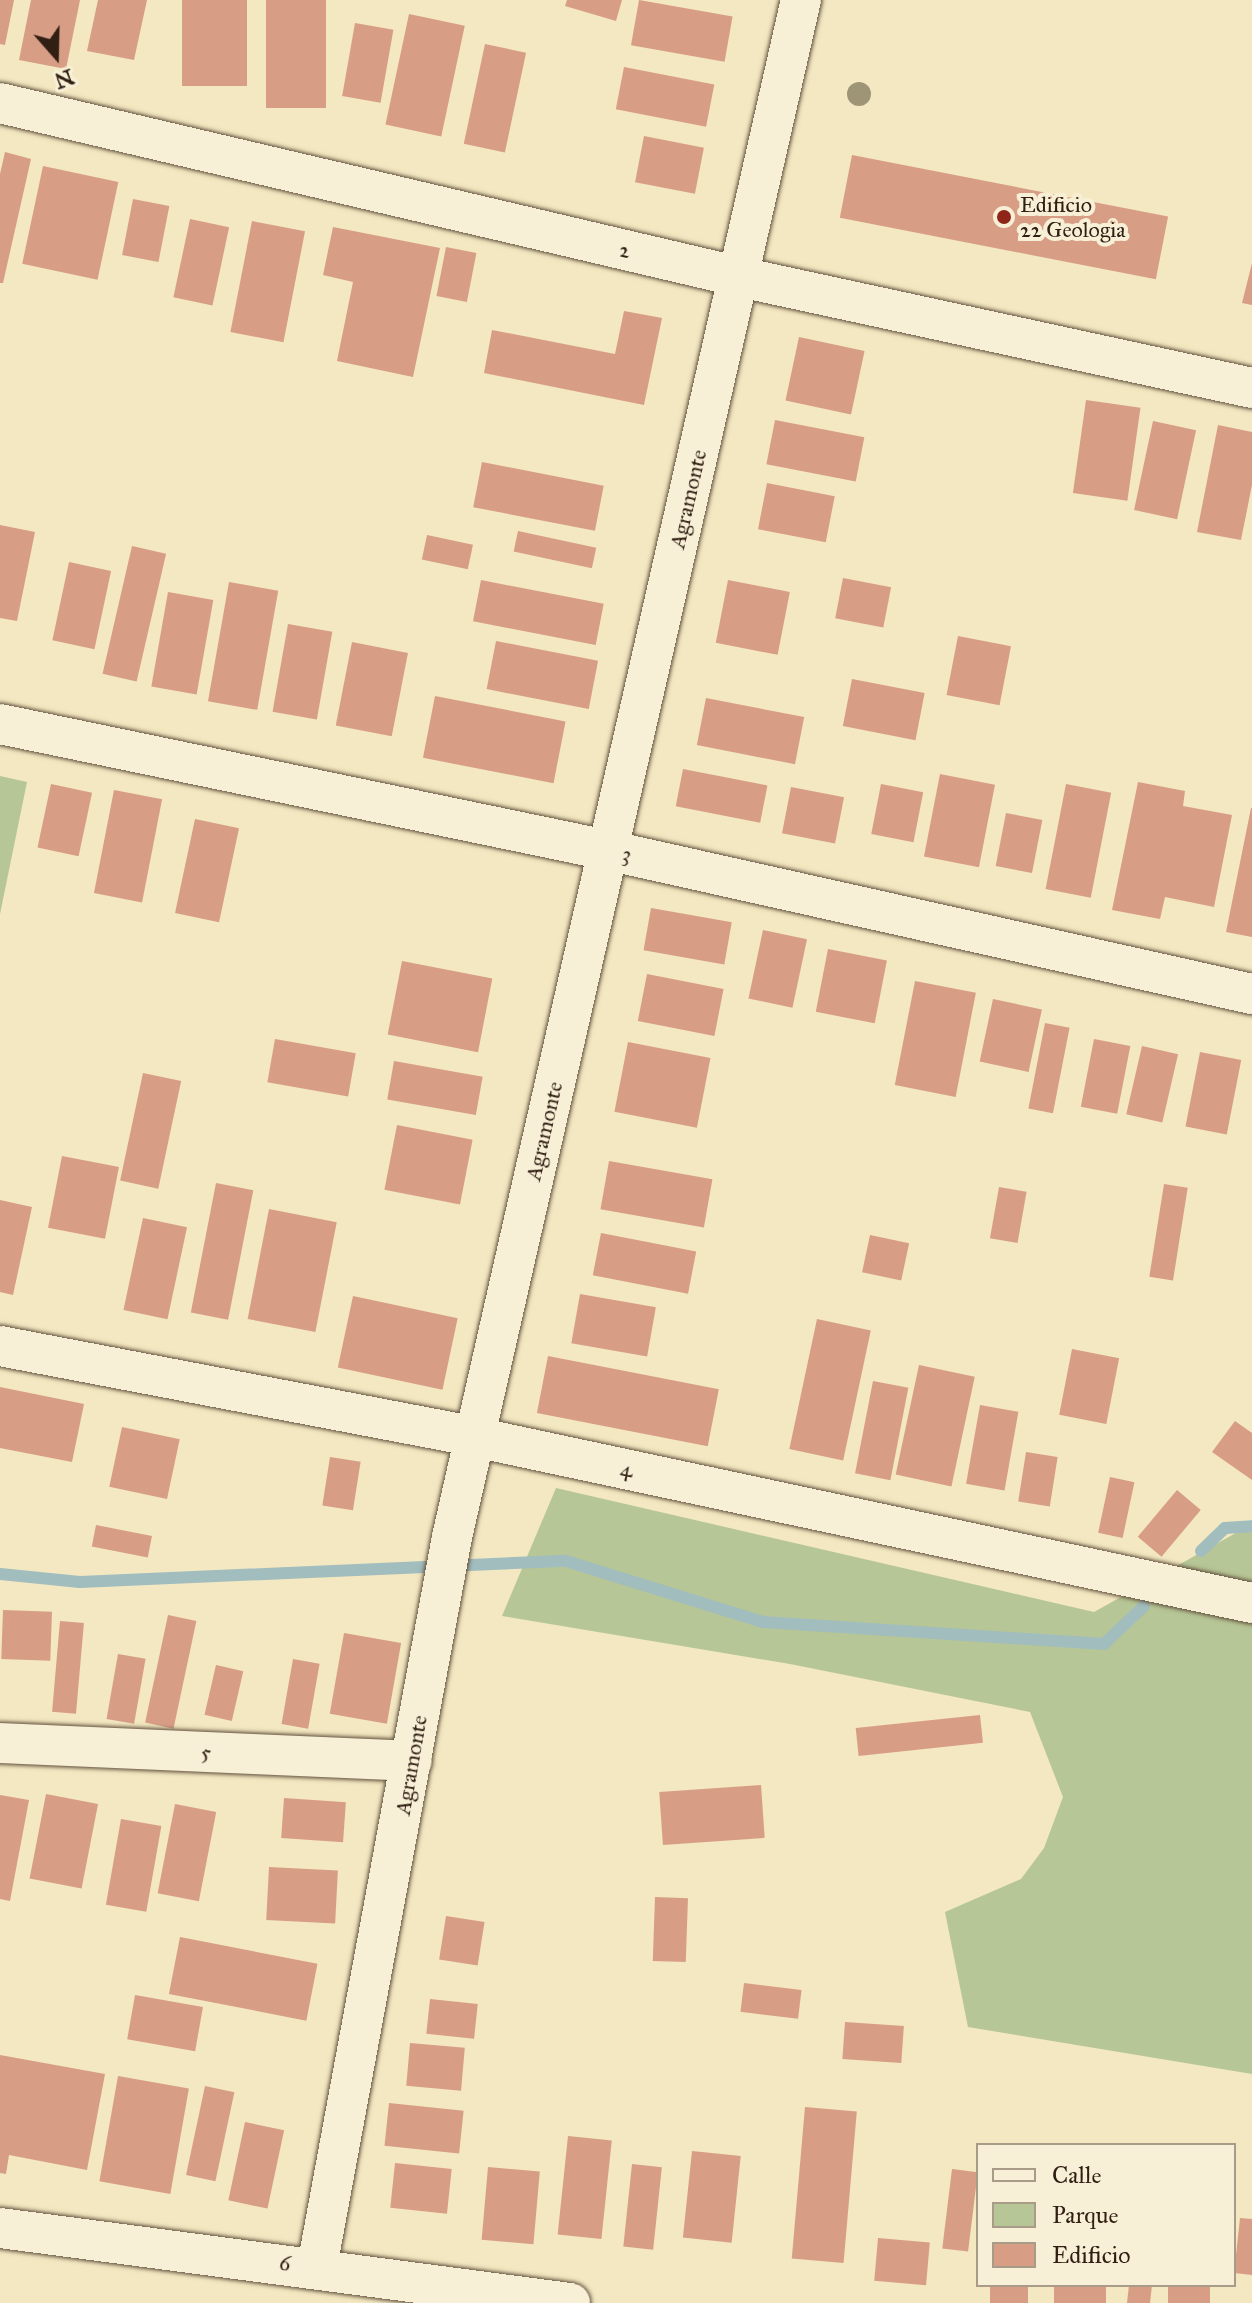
<!DOCTYPE html>
<style>
body{margin:0}
#map{position:relative;width:1252px;height:2303px;overflow:hidden;background:#f3e8c1;font-family:"IM FELL Great Primer",serif}
div>[style]{position:absolute}
[style*='--x']{left:calc(var(--x)*1px);top:calc(var(--y)*1px);width:calc(var(--w)*1px);rotate:calc(var(--a)*1deg)}
.green>*{inset:0;background:#b7c696}
.stream>*{height:12px;margin:-6px;padding:0 6px;transform-origin:6px;border-radius:6px;background:#a1bdbe}
.building>*{inset:0;background:#d89d85;transform-origin:0 0}
.roads{filter:drop-shadow(0 0 2px #62513e) drop-shadow(0 0 2px #62513e)}
.minor>*{height:40px;margin:-20px;padding:0 20px;transform-origin:20px;border-radius:20px;background:#f7f0d7}
.trees>*{width:24px;height:24px;margin:-12px;border-radius:50%;background:#9e9577}
.dots>*{width:22px;height:22px;translate:-50% -50%;box-sizing:border-box;border:4px solid #f7f0d7;border-radius:50%}
span{translate:-50% -50%;white-space:nowrap;text-align:center;line-height:1.15;-webkit-text-stroke:8px #f7f0d7;paint-order:stroke}
.poi-label{font-size:22px;color:#311f13}
.left{translate:0 -50%;text-align:left}
.street-label{font-size:22px;color:#311f13}
.legend{position:absolute;left:976px;top:2143px;width:260px;height:144px;box-sizing:border-box;background:#f7f0d7;border:2px solid #a89c89;margin:0;padding:10px 14px;list-style:none;font-size:24px;color:#311f13}
.legend li{display:flex;align-items:center;gap:16px;height:40px}
.legend b{width:40px;border:2px solid #a89c89}
.north{position:absolute;left:16px;top:16px;width:80px;height:80px;-webkit-text-stroke:6px #f7f0d7;paint-order:stroke;rotate:160deg;font-size:22px;font-weight:700;line-height:32px;text-align:center;color:#311f13}
.north::after{content:'';display:block;margin:auto;width:28px;height:36px;background:#311f13;clip-path:polygon(50% 0,100% 100%,50% 72%,0 100%)}
</style>
<div id="map">
<div class="green">
<div style="clip-path:polygon(0 776px,27px 782px,0 914px)"></div>
<div style="clip-path:polygon(556px 1488px,1094px 1612px,1252px 1524px,1252px 2074px,968px 2027px,945px 1912px,1021px 1879px,1044px 1848px,1063px 1797px,1030px 1712px,790px 1664px,502px 1616px)"></div>
</div>
<div class="stream">
<div style="--x:1201;--y:1551;--w:33;--a:-44"></div>
<div style="--x:1225;--y:1528;--w:27;--a:-4"></div>
<div style="--x:0;--y:1574;--w:80;--a:5.7"></div>
<div style="--x:80;--y:1582;--w:486;--a:-2.5"></div>
<div style="--x:566;--y:1561;--w:206;--a:17.2"></div>
<div style="--x:763;--y:1622;--w:342;--a:3.7"></div>
<div style="--x:1104;--y:1644;--w:55;--a:-43.5"></div>
</div>
<div class="building">
<div style="clip-path:polygon(0 0,14px 0,5px 45px,0 44px)"></div>
<div style="clip-path:polygon(31px 0,80px 0,66px 69px,19px 60px)"></div>
<div style="clip-path:polygon(98px 0,147px 0,134px 60px,87px 51px)"></div>
<div style="left:182px;top:0;width:65px;height:86px"></div>
<div style="left:266px;top:0;width:60px;height:108px"></div>
<div style="clip-path:polygon(567px 0,622px 0,616px 21px,565px 6px)"></div>
<div style="left:639px;top:0;width:95px;height:46px;rotate:10deg"></div>
<div style="left:409px;top:14px;width:57px;height:113px;rotate:12deg"></div>
<div style="left:355px;top:23px;width:39px;height:74px;rotate:10deg"></div>
<div style="left:485px;top:44px;width:42px;height:102px;rotate:12deg"></div>
<div style="left:624px;top:67px;width:92px;height:43px;rotate:11deg"></div>
<div style="left:644px;top:136px;width:61px;height:47px;rotate:11deg"></div>
<div style="clip-path:polygon(5px 152px,31px 159px,3px 283px,0 283px,0 174px)"></div>
<div style="left:852px;top:155px;width:322px;height:64px;rotate:11deg"></div>
<div style="left:43px;top:166px;width:77px;height:100px;rotate:12deg"></div>
<div style="left:133px;top:199px;width:37px;height:57px;rotate:11deg"></div>
<div style="left:190px;top:219px;width:40px;height:80px;rotate:12deg"></div>
<div style="left:252px;top:221px;width:54px;height:113px;rotate:11deg"></div>
<div style="clip-path:polygon(333px 227px,440px 248px,413px 377px,337px 361px,353px 282px,323px 275px)"></div>
<div style="left:446px;top:247px;width:31px;height:50px;rotate:11deg"></div>
<div style="clip-path:polygon(1252px 263px,1252px 305px,1242px 303px)"></div>
<div style="clip-path:polygon(624px 311px,662px 318px,644px 405px,484px 373px,492px 330px,615px 354px)"></div>
<div style="left:799px;top:337px;width:67px;height:65px;rotate:12deg"></div>
<div style="left:1086px;top:400px;width:55px;height:94px;rotate:8deg"></div>
<div style="left:775px;top:420px;width:91px;height:45px;rotate:11deg"></div>
<div style="left:1153px;top:421px;width:44px;height:91px;rotate:12deg"></div>
<div style="clip-path:polygon(1218px 425px,1252px 432px,1252px 485px,1241px 540px,1197px 532px)"></div>
<div style="left:482px;top:462px;width:124px;height:46px;rotate:11deg"></div>
<div style="left:767px;top:483px;width:69px;height:47px;rotate:11deg"></div>
<div style="clip-path:polygon(0 525px,35px 532px,17px 621px,0 618px)"></div>
<div style="left:518px;top:531px;width:80px;height:21px;rotate:12deg"></div>
<div style="left:427px;top:535px;width:47px;height:25px;rotate:12deg"></div>
<div style="left:132px;top:546px;width:35px;height:131px;rotate:13deg"></div>
<div style="left:69px;top:562px;width:43px;height:80px;rotate:12deg"></div>
<div style="left:843px;top:578px;width:49px;height:41px;rotate:11deg"></div>
<div style="left:481px;top:580px;width:125px;height:42px;rotate:11deg"></div>
<div style="left:728px;top:580px;width:63px;height:64px;rotate:11deg"></div>
<div style="left:229px;top:582px;width:50px;height:121px;rotate:10deg"></div>
<div style="left:168px;top:592px;width:46px;height:96px;rotate:10deg"></div>
<div style="left:288px;top:624px;width:45px;height:89px;rotate:10deg"></div>
<div style="left:958px;top:636px;width:54px;height:60px;rotate:11deg"></div>
<div style="left:496px;top:641px;width:104px;height:49px;rotate:11deg"></div>
<div style="left:352px;top:642px;width:57px;height:85px;rotate:11deg"></div>
<div style="left:852px;top:679px;width:74px;height:48px;rotate:11deg"></div>
<div style="left:435px;top:696px;width:133px;height:63px;rotate:11deg"></div>
<div style="left:706px;top:698px;width:100px;height:48px;rotate:11deg"></div>
<div style="left:683px;top:769px;width:86px;height:38px;rotate:11deg"></div>
<div style="left:940px;top:774px;width:56px;height:84px;rotate:11deg"></div>
<div style="clip-path:polygon(1138px 782px,1185px 791px,1183px 806px,1232px 815px,1214px 907px,1165px 897px,1160px 919px,1112px 910px)"></div>
<div style="left:51px;top:784px;width:42px;height:65px;rotate:12deg"></div>
<div style="left:881px;top:784px;width:43px;height:51px;rotate:11deg"></div>
<div style="left:1066px;top:784px;width:46px;height:107px;rotate:11deg"></div>
<div style="left:791px;top:787px;width:54px;height:47px;rotate:11deg"></div>
<div style="left:114px;top:790px;width:49px;height:105px;rotate:11deg"></div>
<div style="clip-path:polygon(1251px 808px,1252px 808px,1252px 937px,1226px 932px)"></div>
<div style="left:1006px;top:813px;width:37px;height:54px;rotate:11deg"></div>
<div style="left:195px;top:819px;width:45px;height:96px;rotate:12deg"></div>
<div style="left:651px;top:908px;width:82px;height:43px;rotate:10deg"></div>
<div style="left:763px;top:930px;width:45px;height:70px;rotate:12deg"></div>
<div style="left:828px;top:949px;width:60px;height:64px;rotate:11deg"></div>
<div style="left:402px;top:961px;width:92px;height:75px;rotate:11deg"></div>
<div style="left:647px;top:974px;width:78px;height:48px;rotate:11deg"></div>
<div style="left:915px;top:981px;width:62px;height:106px;rotate:11deg"></div>
<div style="left:993px;top:999px;width:50px;height:64px;rotate:12deg"></div>
<div style="left:1045px;top:1023px;width:25px;height:87px;rotate:11deg"></div>
<div style="left:275px;top:1039px;width:82px;height:44px;rotate:10deg"></div>
<div style="left:1094px;top:1039px;width:37px;height:69px;rotate:11deg"></div>
<div style="left:628px;top:1042px;width:84px;height:71px;rotate:11deg"></div>
<div style="left:1142px;top:1046px;width:37px;height:70px;rotate:13deg"></div>
<div style="left:1200px;top:1052px;width:42px;height:76px;rotate:11deg"></div>
<div style="left:394px;top:1061px;width:90px;height:39px;rotate:10deg"></div>
<div style="left:143px;top:1073px;width:39px;height:110px;rotate:12deg"></div>
<div style="left:397px;top:1125px;width:77px;height:66px;rotate:11deg"></div>
<div style="left:62px;top:1156px;width:58px;height:73px;rotate:11deg"></div>
<div style="left:609px;top:1161px;width:105px;height:49px;rotate:10deg"></div>
<div style="left:216px;top:1183px;width:38px;height:132px;rotate:11deg"></div>
<div style="left:1164px;top:1184px;width:24px;height:94px;rotate:9deg"></div>
<div style="left:999px;top:1187px;width:28px;height:52px;rotate:10deg"></div>
<div style="clip-path:polygon(0 1200px,32px 1207px,13px 1295px,0 1292px)"></div>
<div style="left:269px;top:1209px;width:69px;height:112px;rotate:11deg"></div>
<div style="left:143px;top:1218px;width:45px;height:94px;rotate:12deg"></div>
<div style="left:601px;top:1233px;width:97px;height:43px;rotate:11deg"></div>
<div style="left:870px;top:1235px;width:40px;height:38px;rotate:12deg"></div>
<div style="left:580px;top:1294px;width:77px;height:50px;rotate:10deg"></div>
<div style="left:353px;top:1296px;width:107px;height:73px;rotate:12deg"></div>
<div style="left:817px;top:1319px;width:55px;height:133px;rotate:12deg"></div>
<div style="left:1072px;top:1349px;width:48px;height:67px;rotate:11deg"></div>
<div style="left:548px;top:1356px;width:174px;height:58px;rotate:11deg"></div>
<div style="left:919px;top:1365px;width:57px;height:112px;rotate:12deg"></div>
<div style="left:873px;top:1381px;width:36px;height:94px;rotate:11deg"></div>
<div style="clip-path:polygon(0 1387px,84px 1404px,72px 1462px,0 1448px)"></div>
<div style="left:980px;top:1405px;width:39px;height:80px;rotate:10deg"></div>
<div style="clip-path:polygon(1235px 1421px,1252px 1433px,1252px 1480px,1212px 1452px)"></div>
<div style="left:122px;top:1427px;width:59px;height:61px;rotate:12deg"></div>
<div style="left:1026px;top:1452px;width:32px;height:50px;rotate:9deg"></div>
<div style="left:330px;top:1457px;width:31px;height:49px;rotate:9deg"></div>
<div style="left:1110px;top:1477px;width:25px;height:57px;rotate:12deg"></div>
<div style="left:1177px;top:1490px;width:31px;height:61px;rotate:40deg"></div>
<div style="left:96px;top:1525px;width:57px;height:22px;rotate:11deg"></div>
<div style="left:3px;top:1610px;width:49px;height:49px;rotate:2deg"></div>
<div style="left:168px;top:1615px;width:29px;height:110px;rotate:12deg"></div>
<div style="left:60px;top:1621px;width:24px;height:91px;rotate:5deg"></div>
<div style="left:344px;top:1633px;width:58px;height:82px;rotate:10deg"></div>
<div style="left:118px;top:1654px;width:28px;height:66px;rotate:10deg"></div>
<div style="left:293px;top:1659px;width:27px;height:66px;rotate:10deg"></div>
<div style="left:216px;top:1665px;width:28px;height:51px;rotate:13deg"></div>
<div style="left:980px;top:1715px;width:28px;height:125px;rotate:84deg"></div>
<div style="left:761px;top:1785px;width:53px;height:102px;rotate:86deg"></div>
<div style="left:46px;top:1794px;width:53px;height:86px;rotate:11deg"></div>
<div style="clip-path:polygon(0 1795px,29px 1800px,10px 1901px,0 1899px)"></div>
<div style="left:284px;top:1798px;width:62px;height:40px;rotate:4deg"></div>
<div style="left:175px;top:1804px;width:42px;height:91px;rotate:11deg"></div>
<div style="left:121px;top:1819px;width:41px;height:87px;rotate:10deg"></div>
<div style="left:269px;top:1867px;width:69px;height:53px;rotate:3deg"></div>
<div style="left:655px;top:1897px;width:33px;height:64px;rotate:2deg"></div>
<div style="left:446px;top:1916px;width:39px;height:44px;rotate:9deg"></div>
<div style="left:180px;top:1937px;width:140px;height:58px;rotate:11deg"></div>
<div style="left:744px;top:1983px;width:58px;height:29px;rotate:7deg"></div>
<div style="left:135px;top:1995px;width:69px;height:45px;rotate:10deg"></div>
<div style="left:430px;top:1999px;width:48px;height:35px;rotate:6deg"></div>
<div style="left:845px;top:2022px;width:59px;height:37px;rotate:4deg"></div>
<div style="left:410px;top:2043px;width:55px;height:43px;rotate:5deg"></div>
<div style="clip-path:polygon(0 2055px,105px 2074px,87px 2170px,9px 2155px,6px 2174px,0 2173px)"></div>
<div style="left:118px;top:2076px;width:72px;height:107px;rotate:10deg"></div>
<div style="left:205px;top:2086px;width:30px;height:91px;rotate:12deg"></div>
<div style="left:389px;top:2103px;width:75px;height:43px;rotate:6deg"></div>
<div style="left:805px;top:2107px;width:52px;height:152px;rotate:5deg"></div>
<div style="left:245px;top:2122px;width:40px;height:80px;rotate:12deg"></div>
<div style="left:568px;top:2136px;width:44px;height:99px;rotate:6deg"></div>
<div style="left:692px;top:2151px;width:49px;height:87px;rotate:6deg"></div>
<div style="left:395px;top:2163px;width:57px;height:45px;rotate:6deg"></div>
<div style="left:632px;top:2164px;width:30px;height:83px;rotate:6deg"></div>
<div style="left:488px;top:2167px;width:52px;height:73px;rotate:5deg"></div>
<div style="left:952px;top:2169px;width:26px;height:80px;rotate:7deg"></div>
<div style="clip-path:polygon(1240px 2218px,1252px 2219px,1252px 2275px,1234px 2273px)"></div>
<div style="left:878px;top:2238px;width:52px;height:43px;rotate:5deg"></div>
<div style="left:990px;top:2285px;width:38px;height:18px"></div>
<div style="left:1054px;top:2285px;width:52px;height:18px"></div>
<div style="clip-path:polygon(1129px 2285px,1152px 2285px,1150px 2303px,1127px 2303px)"></div>
<div style="left:1168px;top:2285px;width:42px;height:18px"></div>
</div>
<div class="roads">
<div class="minor">
<div style="--x:0;--y:103;--w:760;--a:13.23"></div>
<div style="--x:740;--y:277;--w:524;--a:12.23"></div>
<div style="--x:0;--y:724;--w:620;--a:11.73"></div>
<div style="--x:607;--y:850;--w:661;--a:12.59"></div>
<div style="--x:0;--y:1346;--w:484;--a:10.8"></div>
<div style="--x:475;--y:1437;--w:795;--a:12.06"></div>
<div style="--x:0;--y:1743;--w:412;--a:2.5"></div>
<div style="--x:0;--y:2228;--w:575;--a:7.5"></div>
<div style="--x:317;--y:2267;--w:742;--a:-79.52"></div>
<div style="--x:452;--y:1537;--w:1576;--a:-77.21"></div>
</div>
</div>
<div class="trees">
<div style="left:859px;top:94px"></div>
</div>
<div class="dots">
<div style="left:1004px;top:217px;background:#8f2418"></div>
</div>
<div class="poi-label">
<span class="left" style="left:1020px;top:217px">Edificio<br>22 Geologia</span>
</div>
<div class="street-label">
<span style="left:625px;top:250px;rotate:13deg">2</span>
<span style="left:688px;top:499px;rotate:-77deg">Agramonte</span>
<span style="left:627px;top:854px;rotate:13deg">3</span>
<span style="left:544px;top:1131px;rotate:-77deg">Agramonte</span>
<span style="left:627px;top:1469px;rotate:12deg">4</span>
<span style="left:206px;top:1752px;rotate:2deg">5</span>
<span style="left:411px;top:1765px;rotate:-80deg">Agramonte</span>
<span style="left:285px;top:2263px;rotate:7deg">6</span>
</div>
<ul class="legend">
<li><b style="height:10px;background:#f7f0d7"></b>Calle</li>
<li><b style="height:22px;background:#b7c696"></b>Parque</li>
<li><b style="height:22px;background:#d89d85"></b>Edificio</li>
</ul>
<div class="north">N</div>
</div>
